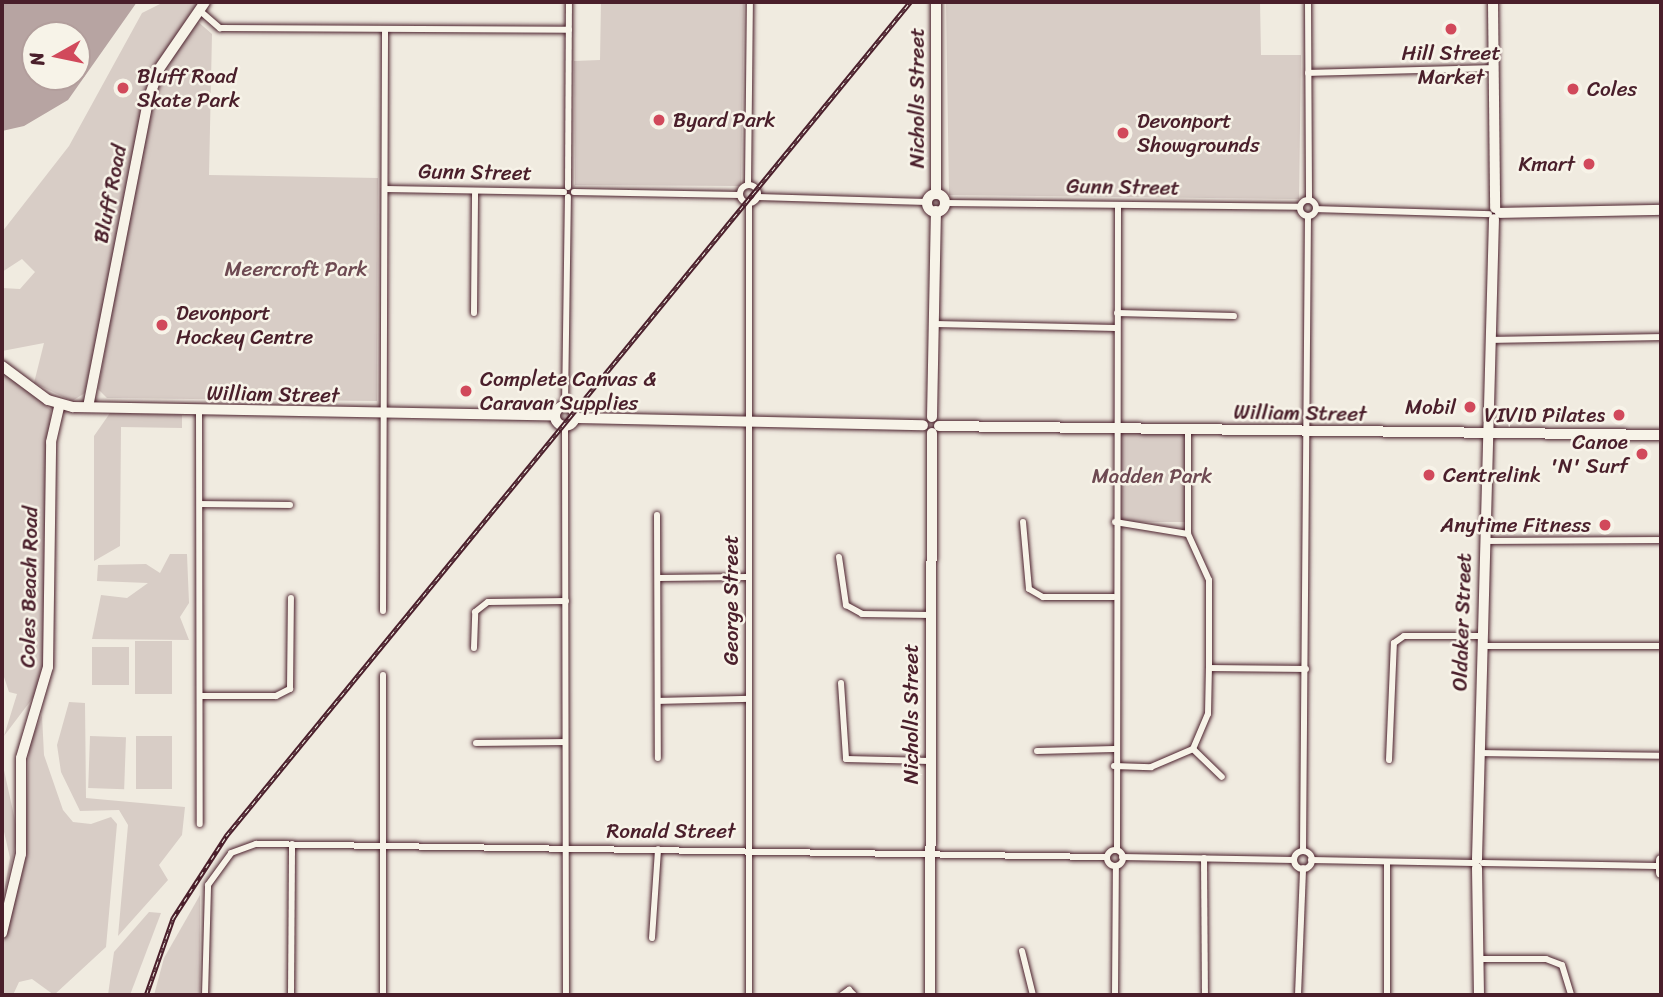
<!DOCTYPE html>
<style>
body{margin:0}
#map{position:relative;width:1663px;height:997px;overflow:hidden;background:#f0ebe0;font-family:Sriracha,sans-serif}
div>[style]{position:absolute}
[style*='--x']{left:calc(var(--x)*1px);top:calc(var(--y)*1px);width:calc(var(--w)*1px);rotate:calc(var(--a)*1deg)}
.green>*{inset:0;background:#d8cdc6;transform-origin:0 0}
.water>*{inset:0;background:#b7a4a2}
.roads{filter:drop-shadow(0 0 2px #4a1f2b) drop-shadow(0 0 2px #4a1f2b)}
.street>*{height:6px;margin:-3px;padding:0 3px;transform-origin:3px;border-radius:3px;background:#f7f3e8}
.street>.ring{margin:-3px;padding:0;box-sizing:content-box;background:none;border:6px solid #f7f3e8;border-radius:50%}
.secondary>*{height:10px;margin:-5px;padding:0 5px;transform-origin:5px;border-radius:5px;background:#f7f3e8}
.secondary>.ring{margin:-5px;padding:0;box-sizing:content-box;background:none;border:10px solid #f7f3e8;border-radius:50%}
.rail>*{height:4.5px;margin-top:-2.25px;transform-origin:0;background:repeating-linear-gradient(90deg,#f7f3e8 0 5px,#4a1f2b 0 10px);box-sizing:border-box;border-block:2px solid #4a1f2b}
.dots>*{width:19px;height:19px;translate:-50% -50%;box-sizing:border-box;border:4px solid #f7f3e8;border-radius:50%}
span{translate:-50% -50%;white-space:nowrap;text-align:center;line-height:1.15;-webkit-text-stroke:5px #f7f3e8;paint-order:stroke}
.poi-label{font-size:21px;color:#4a1f2b}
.left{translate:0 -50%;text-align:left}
.right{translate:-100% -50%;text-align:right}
.street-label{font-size:21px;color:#4a1f2b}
.park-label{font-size:21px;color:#6e4a52}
.frame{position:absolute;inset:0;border:4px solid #4a1f2b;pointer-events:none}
.north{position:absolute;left:21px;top:21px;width:70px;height:70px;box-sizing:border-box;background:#f7f3e8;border:2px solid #b29e9c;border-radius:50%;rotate:261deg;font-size:19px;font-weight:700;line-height:28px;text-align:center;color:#4a1f2b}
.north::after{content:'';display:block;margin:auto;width:24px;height:32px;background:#d1495b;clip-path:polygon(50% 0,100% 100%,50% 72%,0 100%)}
</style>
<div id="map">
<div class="green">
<div style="clip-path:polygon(164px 2px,199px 2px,152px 72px,85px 393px,72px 401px,34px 383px,44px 343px,2px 351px,2px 288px,20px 289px,35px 272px,22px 259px,2px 272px,2px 232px,69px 146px,142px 13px)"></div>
<div style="clip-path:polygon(601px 2px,744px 2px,741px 186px,575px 185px,574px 61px,600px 60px)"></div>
<div style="clip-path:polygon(946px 2px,1260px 2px,1261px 55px,1301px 55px,1299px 199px,949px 195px)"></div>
<div style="clip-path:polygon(196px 20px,212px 34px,209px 175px,378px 178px,377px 401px,107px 398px,98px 389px,155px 79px)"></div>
<div style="clip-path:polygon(2px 368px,51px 410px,43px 667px,35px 695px,4px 736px,17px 694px,9px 692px,2px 671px)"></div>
<div style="clip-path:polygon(110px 413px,182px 415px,182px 428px,121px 427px,120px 546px,94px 561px,94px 436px)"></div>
<div style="left:1115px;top:430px;width:73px;height:92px"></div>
<div style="clip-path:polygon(170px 554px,187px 554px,189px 603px,180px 617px,189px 640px,92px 639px,101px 595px,127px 598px,148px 583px,97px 581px,98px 565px,146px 564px,160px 573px)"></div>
<div style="left:135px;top:641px;width:37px;height:53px"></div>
<div style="left:129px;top:647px;width:38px;height:37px;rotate:90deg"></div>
<div style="clip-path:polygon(69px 702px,85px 703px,86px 798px,185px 807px,182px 835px,159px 865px,168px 880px,118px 936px,128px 825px,119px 810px,80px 811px,61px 772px,57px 745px)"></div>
<div style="clip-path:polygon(42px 715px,44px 755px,63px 810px,73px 822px,91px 824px,111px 817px,117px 824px,106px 947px,54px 995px,32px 979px,19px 982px,13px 995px,2px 995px,2px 949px,25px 862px,29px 745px)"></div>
<div style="left:90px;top:736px;width:36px;height:52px;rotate:2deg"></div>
<div style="left:136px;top:736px;width:36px;height:53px"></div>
<div style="clip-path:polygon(2px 761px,18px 834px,2px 904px,10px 858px,2px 823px)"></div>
<div style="clip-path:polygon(200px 895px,200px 995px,154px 995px,164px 958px)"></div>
<div style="clip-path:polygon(149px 912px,161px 913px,130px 995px,108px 995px,114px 952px)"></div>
</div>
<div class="water">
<div style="clip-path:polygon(evenodd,2px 2px,137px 2px,68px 100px,24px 126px,2px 131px,2px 2px,35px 35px,77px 35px,77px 77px,35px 77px,35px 35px)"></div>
</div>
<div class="roads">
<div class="street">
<div style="--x:1308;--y:2;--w:198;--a:89.7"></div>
<div style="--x:199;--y:10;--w:28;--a:41"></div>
<div style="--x:220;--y:28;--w:349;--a:0.3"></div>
<div style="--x:1308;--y:73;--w:185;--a:-1.5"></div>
<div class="ring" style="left:740px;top:185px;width:12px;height:12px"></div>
<div style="--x:748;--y:185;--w:183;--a:-89.4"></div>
<div style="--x:568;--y:187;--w:185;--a:-89.7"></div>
<div style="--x:385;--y:189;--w:179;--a:1"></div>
<div style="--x:574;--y:192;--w:166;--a:1"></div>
<div style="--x:758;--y:197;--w:169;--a:1.7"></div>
<div class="ring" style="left:1300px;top:200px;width:10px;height:10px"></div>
<div style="--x:945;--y:203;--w:355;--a:0.6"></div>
<div style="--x:1316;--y:209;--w:173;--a:1.7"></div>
<div style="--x:474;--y:313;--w:121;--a:-89.5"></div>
<div style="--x:1117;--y:313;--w:117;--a:1.5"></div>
<div style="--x:935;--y:324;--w:181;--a:1.3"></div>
<div style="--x:1490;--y:340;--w:171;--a:-1"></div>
<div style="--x:565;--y:406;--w:209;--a:-89.2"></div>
<div style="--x:199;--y:412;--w:412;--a:89.9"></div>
<div style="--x:565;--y:426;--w:569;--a:89.9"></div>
<div style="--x:200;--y:504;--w:90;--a:0.6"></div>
<div style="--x:657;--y:515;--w:243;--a:89.8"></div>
<div style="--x:1023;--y:522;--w:67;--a:84.9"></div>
<div style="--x:1029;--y:589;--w:16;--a:30"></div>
<div style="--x:1043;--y:597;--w:71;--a:0"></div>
<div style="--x:1188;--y:534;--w:104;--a:-90"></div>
<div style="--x:1485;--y:541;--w:176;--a:-0.3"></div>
<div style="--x:839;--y:557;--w:49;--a:81.7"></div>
<div style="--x:846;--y:605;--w:18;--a:29"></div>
<div style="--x:862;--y:614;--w:69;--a:0.8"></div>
<div style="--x:658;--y:578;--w:90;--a:-0.6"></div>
<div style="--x:383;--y:611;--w:580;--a:-89.8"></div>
<div style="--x:1481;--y:646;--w:180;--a:0"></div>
<div style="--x:474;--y:648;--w:36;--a:-88"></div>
<div style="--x:475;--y:612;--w:16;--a:-38"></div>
<div style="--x:488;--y:602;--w:78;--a:-0.7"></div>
<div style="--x:1209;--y:668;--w:97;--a:0.6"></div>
<div style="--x:383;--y:675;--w:320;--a:90"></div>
<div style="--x:841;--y:683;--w:76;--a:86.2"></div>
<div style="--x:846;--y:759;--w:84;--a:1.4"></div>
<div style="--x:201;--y:696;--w:75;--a:0"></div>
<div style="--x:276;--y:696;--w:16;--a:-27"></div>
<div style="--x:290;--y:689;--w:91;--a:-89.4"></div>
<div style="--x:658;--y:701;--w:91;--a:-1.3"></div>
<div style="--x:476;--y:743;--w:89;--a:-0.6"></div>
<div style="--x:1193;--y:749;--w:40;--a:44"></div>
<div style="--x:1037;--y:751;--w:77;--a:-1.5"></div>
<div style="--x:1478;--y:753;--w:183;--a:0.9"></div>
<div style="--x:1389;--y:760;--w:117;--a:-87.6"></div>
<div style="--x:1394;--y:643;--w:12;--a:-35"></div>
<div style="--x:1404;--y:636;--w:76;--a:0"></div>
<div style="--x:1114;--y:766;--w:37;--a:2"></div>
<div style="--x:1151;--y:767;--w:46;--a:-23.2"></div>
<div style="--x:1193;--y:749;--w:38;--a:-67"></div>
<div style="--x:1208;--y:714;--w:46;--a:-88.8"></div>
<div style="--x:1209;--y:668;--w:88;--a:-90"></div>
<div style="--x:1209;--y:580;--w:51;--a:-114.5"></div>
<div style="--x:1188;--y:534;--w:74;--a:-170.7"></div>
<div style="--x:1117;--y:850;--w:643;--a:-89.91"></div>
<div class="ring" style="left:1107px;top:850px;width:10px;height:10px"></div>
<div style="--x:1303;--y:851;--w:635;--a:-89.55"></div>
<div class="ring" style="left:1294px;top:851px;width:12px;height:12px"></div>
<div style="--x:1122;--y:857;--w:172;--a:1"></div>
<div style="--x:1204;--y:858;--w:137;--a:89.6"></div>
<div style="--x:1311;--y:860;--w:162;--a:1.1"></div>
<div style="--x:1387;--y:862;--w:133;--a:90"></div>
<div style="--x:1483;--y:863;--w:173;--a:1"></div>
<div style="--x:652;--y:938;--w:89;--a:-86.1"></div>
<div style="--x:1022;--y:951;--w:45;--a:76"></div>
<div style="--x:1478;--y:959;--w:68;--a:0"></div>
<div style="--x:1546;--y:959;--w:17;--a:21"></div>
<div style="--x:1562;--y:965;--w:31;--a:73"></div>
<div style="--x:205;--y:995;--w:110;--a:-88.4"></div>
<div style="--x:208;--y:885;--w:39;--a:-54"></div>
<div style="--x:231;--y:853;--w:27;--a:-20"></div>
<div style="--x:256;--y:844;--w:851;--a:0.88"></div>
<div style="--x:291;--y:995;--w:151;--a:-89.6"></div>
<div style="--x:749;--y:995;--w:791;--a:-90"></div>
<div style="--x:842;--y:995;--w:9;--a:-36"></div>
<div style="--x:849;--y:990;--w:7;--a:45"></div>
<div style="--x:1115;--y:995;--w:129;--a:-89.6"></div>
<div style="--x:1298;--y:995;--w:127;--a:-87.7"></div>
</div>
<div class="secondary">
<div style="--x:936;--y:2;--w:192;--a:90"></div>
<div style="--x:1493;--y:2;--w:206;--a:89.4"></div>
<div class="ring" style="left:927px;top:194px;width:8px;height:8px"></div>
<div style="--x:1500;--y:213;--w:161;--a:-1.1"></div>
<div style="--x:2;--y:366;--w:57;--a:36.5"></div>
<div style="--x:48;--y:400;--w:26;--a:16"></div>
<div style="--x:73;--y:407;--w:482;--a:1"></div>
<div class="ring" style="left:555px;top:406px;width:10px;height:10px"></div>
<div style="--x:88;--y:407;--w:313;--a:-78.9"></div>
<div style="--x:148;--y:100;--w:33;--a:-70"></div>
<div style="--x:159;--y:69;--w:81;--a:-55.5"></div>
<div style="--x:932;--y:417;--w:206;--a:-88.9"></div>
<div style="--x:575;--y:418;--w:348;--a:1.2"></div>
<div style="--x:939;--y:426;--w:722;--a:0.71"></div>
<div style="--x:1477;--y:859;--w:640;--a:-88.48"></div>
<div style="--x:1661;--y:860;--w:13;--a:90"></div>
<div style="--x:1477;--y:868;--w:127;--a:89.1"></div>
<div style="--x:2;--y:933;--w:81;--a:-76.5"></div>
<div style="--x:21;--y:854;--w:96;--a:-90"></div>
<div style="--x:21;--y:758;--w:95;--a:-73.5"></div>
<div style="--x:48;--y:667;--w:225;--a:-89.2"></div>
<div style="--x:51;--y:442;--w:39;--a:-77"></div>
<div style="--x:930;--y:995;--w:562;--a:-89.8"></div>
</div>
</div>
<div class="rail">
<div style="--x:146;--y:995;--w:82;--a:-70.7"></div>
<div style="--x:173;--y:918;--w:98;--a:-57.1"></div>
<div style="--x:226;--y:836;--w:1079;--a:-50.64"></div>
</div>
<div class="dots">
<div style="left:1451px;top:29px;background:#d1495b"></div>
<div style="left:123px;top:88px;background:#d1495b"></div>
<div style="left:1573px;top:89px;background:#d1495b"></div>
<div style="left:659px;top:120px;background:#d1495b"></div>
<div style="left:1123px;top:133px;background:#d1495b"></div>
<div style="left:1589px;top:164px;background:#d1495b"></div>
<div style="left:162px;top:325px;background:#d1495b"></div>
<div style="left:466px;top:391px;background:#d1495b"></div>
<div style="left:1470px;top:407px;background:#d1495b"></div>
<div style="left:1619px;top:415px;background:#d1495b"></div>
<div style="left:1642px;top:454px;background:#d1495b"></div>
<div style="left:1429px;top:475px;background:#d1495b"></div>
<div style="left:1605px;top:525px;background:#d1495b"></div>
</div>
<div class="poi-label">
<span style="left:1451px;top:65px">Hill Street<br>Market</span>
<span class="left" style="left:137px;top:88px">Bluff Road<br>Skate Park</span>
<span class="left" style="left:1587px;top:89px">Coles</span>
<span class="left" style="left:673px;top:120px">Byard Park</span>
<span class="left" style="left:1137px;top:133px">Devonport<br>Showgrounds</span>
<span class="right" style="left:1575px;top:164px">Kmart</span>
<span class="left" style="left:176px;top:325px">Devonport<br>Hockey Centre</span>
<span class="left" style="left:480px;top:391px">Complete Canvas &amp;<br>Caravan Supplies</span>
<span class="right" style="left:1456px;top:407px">Mobil</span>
<span class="right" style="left:1605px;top:415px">VIVID Pilates</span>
<span class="right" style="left:1628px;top:454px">Canoe<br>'N' Surf</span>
<span class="left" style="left:1443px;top:475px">Centrelink</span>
<span class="right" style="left:1591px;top:525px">Anytime Fitness</span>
</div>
<div class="street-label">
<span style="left:917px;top:98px;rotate:-90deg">Nicholls Street</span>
<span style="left:475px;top:172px;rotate:1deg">Gunn Street</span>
<span style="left:1123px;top:187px;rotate:1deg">Gunn Street</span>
<span style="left:110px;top:194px;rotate:-79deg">Bluff Road</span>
<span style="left:273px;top:394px;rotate:1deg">William Street</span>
<span style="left:1300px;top:413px;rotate:1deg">William Street</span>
<span style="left:29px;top:587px;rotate:-89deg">Coles Beach Road</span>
<span style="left:731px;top:600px;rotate:-90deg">George Street</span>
<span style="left:1462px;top:622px;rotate:-88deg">Oldaker Street</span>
<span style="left:911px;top:714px;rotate:-90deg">Nicholls Street</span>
<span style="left:671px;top:831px">Ronald Street</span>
</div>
<div class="park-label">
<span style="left:296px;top:269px">Meercroft Park</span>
<span style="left:1152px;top:476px">Madden Park</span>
</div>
<div class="frame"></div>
<div class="north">N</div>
</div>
